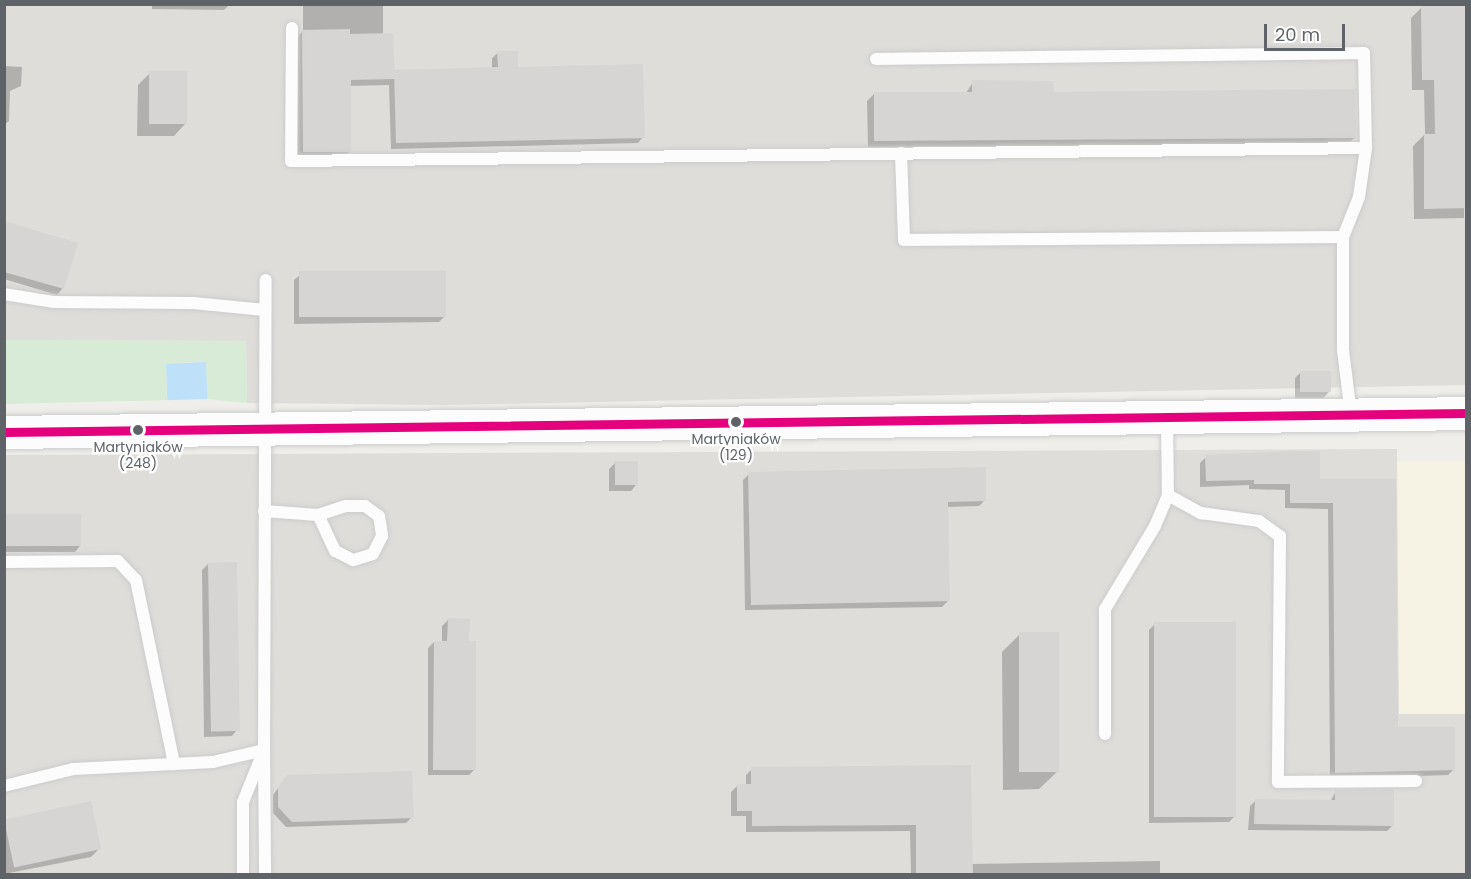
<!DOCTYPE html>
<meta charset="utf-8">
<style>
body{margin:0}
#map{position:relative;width:1471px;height:879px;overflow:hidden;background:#efeeea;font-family:Poppins,sans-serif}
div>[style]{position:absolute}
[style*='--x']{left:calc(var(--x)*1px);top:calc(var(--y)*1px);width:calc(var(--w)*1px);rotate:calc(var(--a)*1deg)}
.commercial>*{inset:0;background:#f7f3e4;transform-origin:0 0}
.industrial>*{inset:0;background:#dfddda}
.green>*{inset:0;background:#d8ebd6}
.water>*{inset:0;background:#bfe0f9;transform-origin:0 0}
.shadow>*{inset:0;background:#0003}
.building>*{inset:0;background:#d6d5d3;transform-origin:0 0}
.roads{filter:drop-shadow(0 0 2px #cbcccc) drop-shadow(0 0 2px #cbcccc)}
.service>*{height:12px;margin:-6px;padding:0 6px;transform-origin:6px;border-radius:6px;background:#fdfcfc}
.secondary>*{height:33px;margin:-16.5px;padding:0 16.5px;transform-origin:16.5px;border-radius:16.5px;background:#fdfcfc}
.bus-1>*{height:9px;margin:-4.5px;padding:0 4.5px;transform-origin:4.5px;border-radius:4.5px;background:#e5007d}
.dots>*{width:16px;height:16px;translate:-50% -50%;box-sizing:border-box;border:3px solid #fff;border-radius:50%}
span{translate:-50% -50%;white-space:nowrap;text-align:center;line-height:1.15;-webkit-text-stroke:4.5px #fff;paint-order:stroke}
.bus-label{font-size:14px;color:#5f6368}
.frame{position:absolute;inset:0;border:6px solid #5f6368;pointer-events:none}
.scale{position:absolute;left:1264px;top:24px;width:81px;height:27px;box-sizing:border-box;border:3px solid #5f6368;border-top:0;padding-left:8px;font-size:18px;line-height:21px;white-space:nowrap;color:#5f6368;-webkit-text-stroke:4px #fff;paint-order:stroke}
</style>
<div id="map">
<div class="commercial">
<div style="left:1466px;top:461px;width:253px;height:69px;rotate:90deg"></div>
</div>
<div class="industrial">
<div style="clip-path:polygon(4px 5px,1466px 5px,1466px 385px,446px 405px,247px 403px,246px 341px,5px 340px)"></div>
<div style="clip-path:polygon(1397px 449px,1399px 714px,1466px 714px,1466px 874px,5px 874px,4px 455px)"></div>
</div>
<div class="green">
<div style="clip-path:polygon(4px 340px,246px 341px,247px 403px,207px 399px,205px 362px,166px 363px,167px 400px,5px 404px)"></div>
</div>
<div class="water">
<div style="left:206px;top:362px;width:37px;height:40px;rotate:88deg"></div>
</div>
<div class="shadow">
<div style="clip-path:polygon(152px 4px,230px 4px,224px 10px,152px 9px)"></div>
<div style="clip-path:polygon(303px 4px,383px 4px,383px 34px,393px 73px,492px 69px,492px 58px,498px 53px,517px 68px,643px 137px,638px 143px,391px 149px,389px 85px,349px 86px,350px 151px,344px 157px,298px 158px,297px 37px,303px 31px)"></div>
<div style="clip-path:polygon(439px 4px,512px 4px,439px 5px)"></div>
<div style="clip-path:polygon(1422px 7px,1466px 7px,1464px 218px,1414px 219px,1413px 146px,1425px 134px,1424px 90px,1412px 90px,1411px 18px)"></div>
<div style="clip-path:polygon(4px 66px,22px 67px,21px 86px,10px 91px,9px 121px,4px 125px)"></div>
<div style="clip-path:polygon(150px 73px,186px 123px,174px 136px,137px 136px,138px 85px)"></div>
<div style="clip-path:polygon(973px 82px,1052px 94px,1355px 137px,1348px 144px,868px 147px,867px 101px,874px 94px,966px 93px)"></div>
<div style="clip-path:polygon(4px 223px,76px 244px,62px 289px,57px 295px,4px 279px)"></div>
<div style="clip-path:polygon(300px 275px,445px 316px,439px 322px,294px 324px,294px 280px)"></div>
<div style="clip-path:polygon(1301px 372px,1329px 392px,1323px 398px,1295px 398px,1295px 378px)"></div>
<div style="clip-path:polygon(1206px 457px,1318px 481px,1394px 480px,1396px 729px,1454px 769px,1448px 775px,1330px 779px,1328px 509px,1285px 508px,1285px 490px,1249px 489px,1249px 485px,1200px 487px,1200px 463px)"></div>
<div style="clip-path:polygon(615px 463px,636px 485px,631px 491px,609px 491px,609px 469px)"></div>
<div style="clip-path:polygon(749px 474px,985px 500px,979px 506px,946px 507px,948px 601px,942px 607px,745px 610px,743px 480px)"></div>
<div style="clip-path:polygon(4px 516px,80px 546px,75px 552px,4px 552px)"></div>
<div style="clip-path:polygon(208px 564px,237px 730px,232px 736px,204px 737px,202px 570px)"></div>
<div style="clip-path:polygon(448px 620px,475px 769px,469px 775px,428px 775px,428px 648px,434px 642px,442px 642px,442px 626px)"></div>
<div style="clip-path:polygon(1155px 624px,1235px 816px,1229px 822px,1149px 823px,1149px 630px)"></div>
<div style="clip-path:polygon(1020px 634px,1058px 771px,1039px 789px,1003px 790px,1002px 652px)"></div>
<div style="clip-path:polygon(970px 767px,971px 864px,1160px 861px,1160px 874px,911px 874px,910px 831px,746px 832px,746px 816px,731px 816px,731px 792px,737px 786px,746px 786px,746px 775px,752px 769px)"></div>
<div style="clip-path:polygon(282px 783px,412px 817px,406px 823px,286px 827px,273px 813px,273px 795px)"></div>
<div style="clip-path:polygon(1336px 791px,1393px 825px,1387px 831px,1248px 830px,1250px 806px,1256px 800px,1330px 802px)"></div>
<div style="clip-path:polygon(4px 820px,100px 848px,91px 857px,4px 874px)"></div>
</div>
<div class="building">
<div style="clip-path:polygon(1467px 5px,1467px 208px,1424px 209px,1424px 134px,1435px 134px,1434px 80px,1422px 80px,1421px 6px)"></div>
<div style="clip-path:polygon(350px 29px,350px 34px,393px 33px,395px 79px,351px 80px,351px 152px,303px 152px,302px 30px)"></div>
<div style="clip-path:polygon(497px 51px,518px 51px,518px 67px,643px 64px,645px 138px,396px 143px,394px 70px,498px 67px)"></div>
<div style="left:149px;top:71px;width:38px;height:53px"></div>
<div style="clip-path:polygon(972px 80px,1053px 81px,1054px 92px,1355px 89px,1356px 138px,874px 141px,874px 92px,972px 92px)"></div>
<div style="clip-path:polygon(4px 221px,78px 243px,64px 289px,4px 272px)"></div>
<div style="left:446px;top:271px;width:46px;height:147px;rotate:90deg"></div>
<div style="left:1300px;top:371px;width:31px;height:21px"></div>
<div style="clip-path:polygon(1291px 451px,1320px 451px,1320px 479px,1396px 479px,1398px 727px,1455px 727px,1455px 770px,1335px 773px,1333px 503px,1290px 503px,1290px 484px,1254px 484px,1254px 480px,1206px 481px,1205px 455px)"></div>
<div style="left:615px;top:461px;width:23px;height:24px"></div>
<div style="clip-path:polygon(986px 467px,986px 501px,948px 502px,950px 601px,751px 605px,748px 472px)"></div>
<div style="left:4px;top:514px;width:77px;height:32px"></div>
<div style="left:237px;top:562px;width:169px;height:29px;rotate:89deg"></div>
<div style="clip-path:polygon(448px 618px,470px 619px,469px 641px,476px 641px,476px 770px,433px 770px,434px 641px,447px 641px)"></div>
<div style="left:1236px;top:622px;width:195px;height:82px;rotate:90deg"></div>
<div style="left:1019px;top:632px;width:40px;height:140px"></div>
<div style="clip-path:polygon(971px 765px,973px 874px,916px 874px,916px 825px,752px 826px,752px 811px,737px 811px,737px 784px,751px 784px,751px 767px)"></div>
<div style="clip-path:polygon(412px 771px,414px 818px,292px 822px,278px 807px,278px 788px,287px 775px)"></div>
<div style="clip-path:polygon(1394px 789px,1394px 826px,1254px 824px,1255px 799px,1335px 800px,1335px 790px)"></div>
<div style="left:91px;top:801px;width:49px;height:89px;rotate:78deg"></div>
</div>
<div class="roads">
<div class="service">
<div style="--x:292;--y:28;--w:133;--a:90.4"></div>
<div style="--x:291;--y:161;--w:1075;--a:-0.69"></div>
<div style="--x:876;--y:59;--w:488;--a:-0.7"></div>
<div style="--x:1364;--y:53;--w:95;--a:88.8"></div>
<div style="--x:1366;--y:148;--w:49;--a:98.1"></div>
<div style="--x:1359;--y:197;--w:43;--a:111.8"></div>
<div style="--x:1343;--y:237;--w:113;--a:90"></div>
<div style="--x:1343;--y:350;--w:64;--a:82.9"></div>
<div style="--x:901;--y:153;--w:87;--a:88"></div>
<div style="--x:904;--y:240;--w:439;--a:-0.4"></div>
<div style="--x:4;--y:294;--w:51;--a:9.1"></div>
<div style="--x:54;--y:302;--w:139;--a:0.4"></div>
<div style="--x:193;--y:303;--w:72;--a:5.6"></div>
<div style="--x:1167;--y:418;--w:77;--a:89.3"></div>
<div style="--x:1168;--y:495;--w:38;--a:29"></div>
<div style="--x:1201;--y:513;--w:59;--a:7.9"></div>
<div style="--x:1259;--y:521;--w:26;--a:36"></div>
<div style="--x:1280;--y:536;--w:246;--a:90.5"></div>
<div style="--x:1278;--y:782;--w:138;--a:-0.4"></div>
<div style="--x:264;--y:511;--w:54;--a:4.2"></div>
<div style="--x:318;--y:515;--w:29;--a:-18"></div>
<div style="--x:346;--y:506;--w:19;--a:0"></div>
<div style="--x:365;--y:506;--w:17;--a:36"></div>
<div style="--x:379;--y:516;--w:20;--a:81"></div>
<div style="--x:382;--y:536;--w:20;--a:117"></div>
<div style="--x:373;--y:554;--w:21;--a:163"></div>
<div style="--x:353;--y:560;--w:20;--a:-153"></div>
<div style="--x:335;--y:551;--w:40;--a:-115"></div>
<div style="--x:4;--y:562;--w:114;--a:-0.5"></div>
<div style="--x:118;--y:561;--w:26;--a:47"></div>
<div style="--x:136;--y:580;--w:188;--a:78.3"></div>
<div style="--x:1105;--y:734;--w:125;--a:-90"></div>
<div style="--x:1105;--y:609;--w:97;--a:-58.9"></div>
<div style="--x:1155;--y:526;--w:34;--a:-67"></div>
<div style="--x:4;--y:786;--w:71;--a:-13.8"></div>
<div style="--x:73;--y:769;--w:140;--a:-2.9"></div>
<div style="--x:213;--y:762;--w:52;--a:-13.2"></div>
<div style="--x:264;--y:750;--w:124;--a:89.5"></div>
<div style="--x:243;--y:874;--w:72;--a:-90"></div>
<div style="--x:243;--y:802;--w:56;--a:-68"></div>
<div style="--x:264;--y:750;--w:470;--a:-89.8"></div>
</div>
<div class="secondary">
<div style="--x:4;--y:432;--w:1462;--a:-0.74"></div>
</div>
</div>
<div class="bus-1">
<div style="--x:4;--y:432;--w:1462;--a:-0.74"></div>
</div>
<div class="dots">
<div style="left:736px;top:422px;background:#5f6368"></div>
<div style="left:138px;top:430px;background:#5f6368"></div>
</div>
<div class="bus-label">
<span style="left:736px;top:447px">Martyniaków<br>(129)</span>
<span style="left:138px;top:455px">Martyniaków<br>(248)</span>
</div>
<div class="frame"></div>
<div class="scale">20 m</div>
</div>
